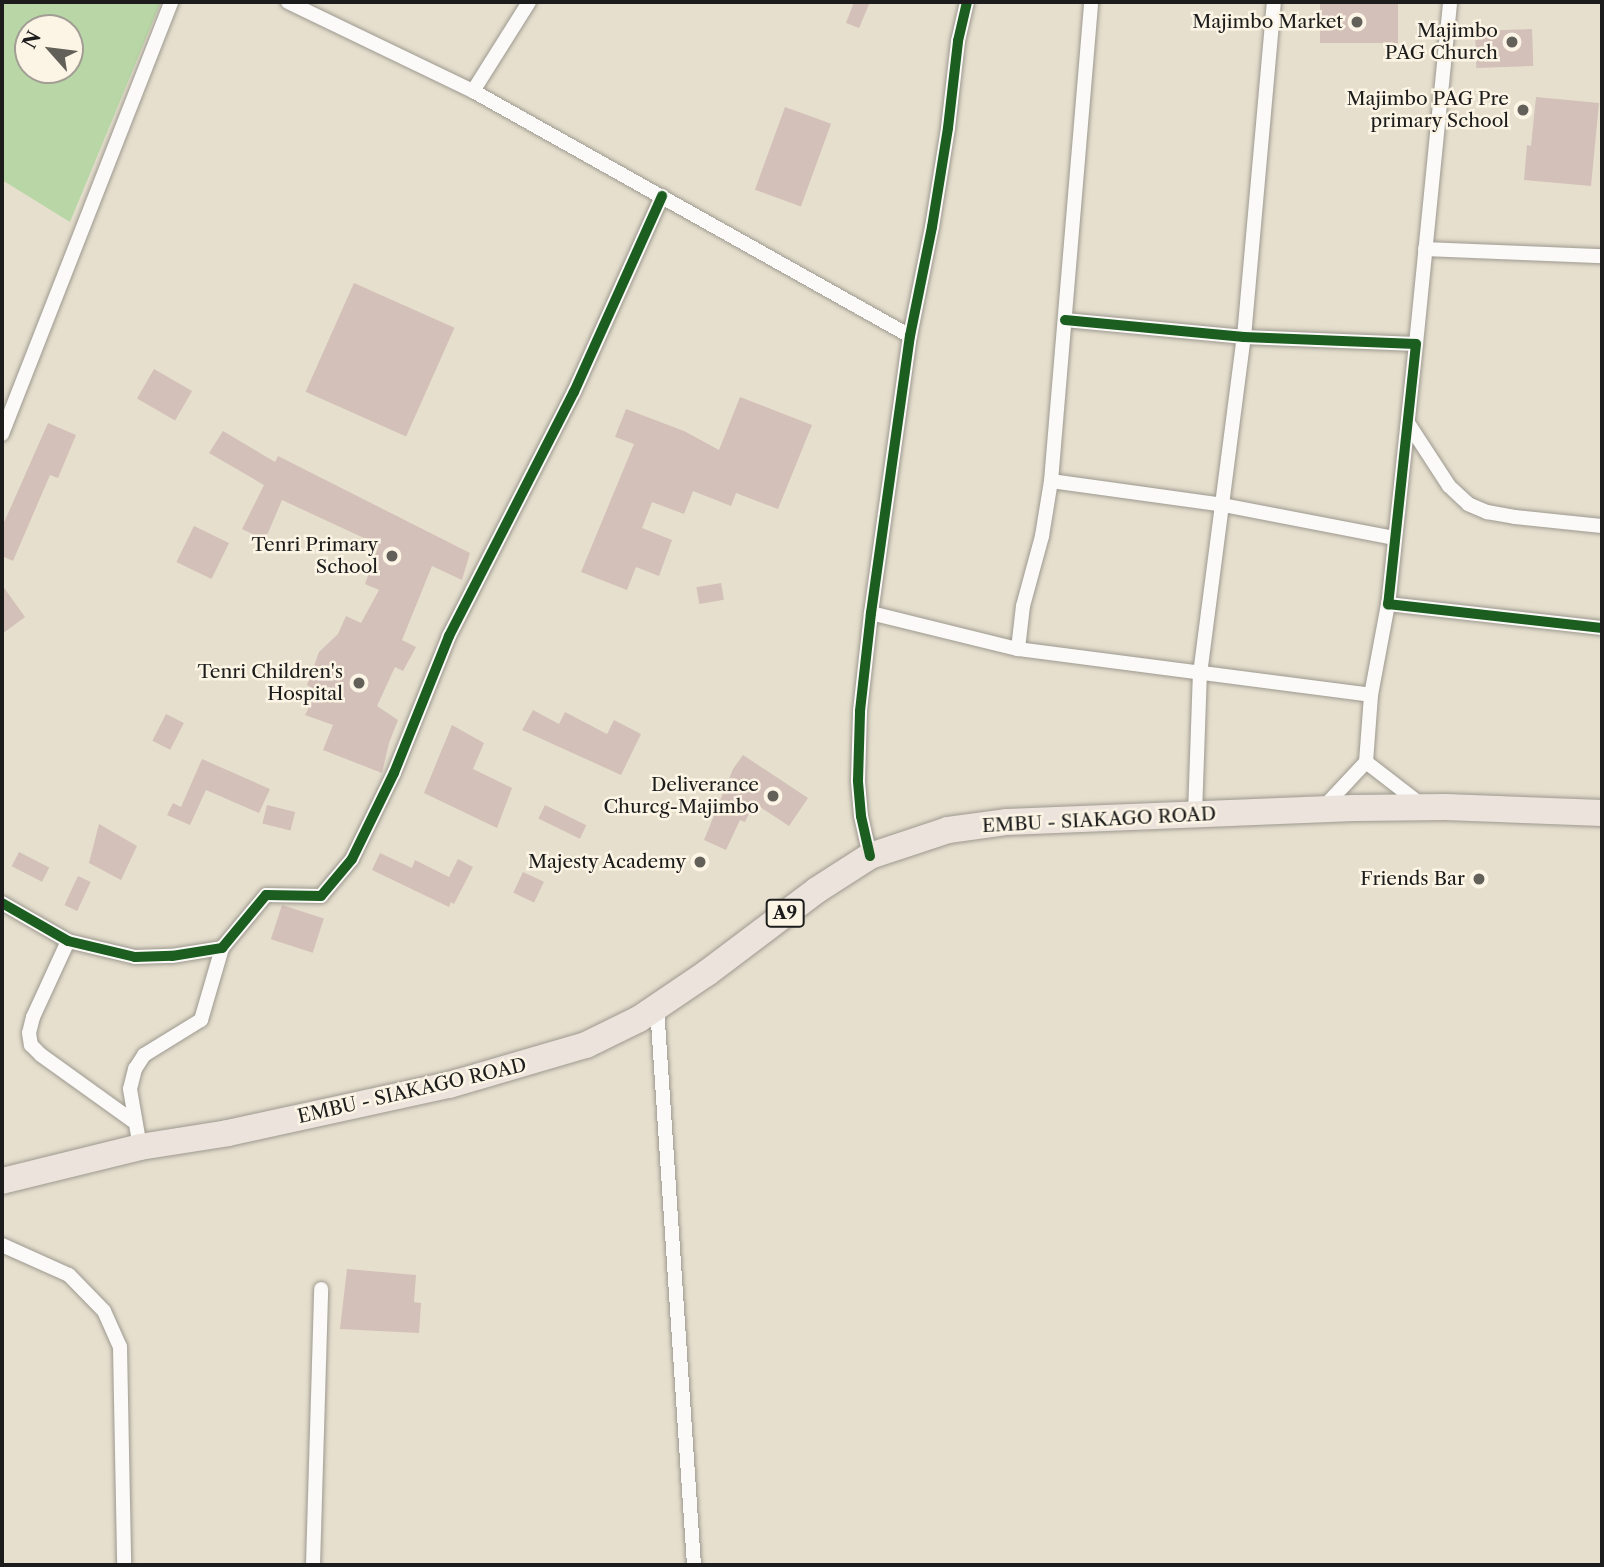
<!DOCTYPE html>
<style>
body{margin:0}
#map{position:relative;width:1604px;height:1567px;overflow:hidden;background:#e6dfce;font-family:"Libre Caslon Text",serif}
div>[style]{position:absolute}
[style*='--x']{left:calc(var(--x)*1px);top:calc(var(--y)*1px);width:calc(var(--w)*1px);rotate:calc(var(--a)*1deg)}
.green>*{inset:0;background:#b9d7a6}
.building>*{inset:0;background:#d3c0b8;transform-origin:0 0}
.roads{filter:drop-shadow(0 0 2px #9d998f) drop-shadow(0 0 2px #9d998f)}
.street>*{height:14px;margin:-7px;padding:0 7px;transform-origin:7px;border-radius:7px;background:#fbfaf8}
.highway>*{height:26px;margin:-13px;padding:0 13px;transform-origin:13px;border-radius:13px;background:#ece4dc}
.cycleway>*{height:10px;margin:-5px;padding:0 5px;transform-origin:5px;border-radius:5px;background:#1b5e20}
.dots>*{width:19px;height:19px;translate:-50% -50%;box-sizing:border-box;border:4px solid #fcf5e5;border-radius:50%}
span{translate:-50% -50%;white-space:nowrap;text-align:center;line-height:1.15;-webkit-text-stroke:5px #fcf5e5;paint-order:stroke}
.shield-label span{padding:2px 5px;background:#fcf5e5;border:2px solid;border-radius:5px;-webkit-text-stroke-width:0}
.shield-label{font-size:18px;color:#1c1c1c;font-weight:700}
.poi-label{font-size:19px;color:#1c1c1c}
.right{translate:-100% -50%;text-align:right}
.street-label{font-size:19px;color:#1c1c1c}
.frame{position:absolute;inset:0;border:4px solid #1c1c1c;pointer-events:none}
.north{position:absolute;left:14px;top:14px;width:70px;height:70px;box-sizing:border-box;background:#fcf5e5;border:2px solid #a29e95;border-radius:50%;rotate:298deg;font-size:19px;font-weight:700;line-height:28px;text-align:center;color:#1c1c1c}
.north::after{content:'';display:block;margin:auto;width:24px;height:32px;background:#63605a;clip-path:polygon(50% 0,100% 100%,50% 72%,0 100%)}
</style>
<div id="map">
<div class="green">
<div style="clip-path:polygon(evenodd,2px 2px,161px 2px,70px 222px,2px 180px,2px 2px,28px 28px,70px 28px,70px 70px,28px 70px,28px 28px)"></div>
</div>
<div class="building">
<div style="clip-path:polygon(854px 2px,870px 2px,859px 28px,846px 23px)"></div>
<div style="left:1320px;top:2px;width:78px;height:41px"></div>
<div style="left:1532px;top:29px;width:37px;height:57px;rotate:88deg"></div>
<div style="clip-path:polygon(1536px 97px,1599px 103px,1591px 186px,1524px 180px,1527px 145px,1531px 146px)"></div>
<div style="left:785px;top:107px;width:49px;height:88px;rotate:20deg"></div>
<div style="left:354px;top:283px;width:110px;height:119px;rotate:24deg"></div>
<div style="left:154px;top:369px;width:44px;height:34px;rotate:30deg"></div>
<div style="clip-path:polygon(740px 397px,812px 425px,778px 509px,736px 493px,731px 506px,693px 491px,684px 514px,652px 502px,642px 528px,672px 540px,659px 576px,636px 567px,627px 590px,581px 572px,634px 444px,615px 437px,626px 409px,684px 431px,719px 450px)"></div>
<div style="clip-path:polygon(48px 423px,76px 435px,58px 478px,50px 475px,13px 561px,2px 556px,2px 527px)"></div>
<div style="clip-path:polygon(223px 431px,275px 462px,278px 456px,470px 553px,462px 580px,432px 566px,402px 640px,416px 647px,403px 671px,395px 667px,377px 706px,398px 720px,389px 743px,382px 773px,323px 750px,333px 725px,305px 715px,317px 691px,307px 685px,319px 652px,338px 634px,346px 616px,361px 623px,379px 590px,365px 584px,379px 545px,282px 500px,265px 540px,242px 529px,264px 485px,209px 453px)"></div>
<div style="left:194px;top:526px;width:39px;height:40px;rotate:26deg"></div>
<div style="left:721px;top:583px;width:17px;height:25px;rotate:80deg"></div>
<div style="clip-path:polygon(2px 585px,25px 617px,2px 634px)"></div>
<div style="clip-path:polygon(533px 710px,559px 724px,565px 712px,607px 734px,614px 720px,641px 734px,621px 775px,522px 730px)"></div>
<div style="left:166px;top:714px;width:20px;height:30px;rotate:27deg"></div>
<div style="clip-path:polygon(452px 725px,484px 743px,473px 769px,512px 788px,497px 828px,424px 793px)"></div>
<div style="clip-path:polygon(743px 755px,808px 798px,789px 826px,754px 803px,745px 822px,740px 820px,726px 850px,704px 840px,733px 769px)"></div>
<div style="clip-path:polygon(202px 759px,270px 789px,259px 813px,206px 790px,190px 825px,167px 815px,173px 803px,181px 807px)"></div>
<div style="left:267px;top:805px;width:29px;height:19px;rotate:14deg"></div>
<div style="left:545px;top:805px;width:46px;height:15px;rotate:26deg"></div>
<div style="clip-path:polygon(99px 824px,137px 846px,121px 880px,89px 863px)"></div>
<div style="left:19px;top:852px;width:34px;height:16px;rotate:27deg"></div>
<div style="clip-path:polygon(380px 853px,412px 868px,415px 860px,449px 877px,458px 859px,473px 867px,454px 904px,451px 902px,449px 907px,372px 870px)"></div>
<div style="left:523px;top:872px;width:23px;height:23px;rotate:25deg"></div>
<div style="left:78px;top:876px;width:14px;height:32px;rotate:25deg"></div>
<div style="left:282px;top:905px;width:44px;height:36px;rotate:18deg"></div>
<div style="clip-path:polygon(347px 1269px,416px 1275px,414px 1302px,421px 1303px,419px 1333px,340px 1329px)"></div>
</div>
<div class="roads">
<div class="street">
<div style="--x:288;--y:2;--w:205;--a:25.7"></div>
<div style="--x:473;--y:91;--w:501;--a:29.28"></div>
<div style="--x:473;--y:91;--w:105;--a:-57.8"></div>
<div style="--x:1425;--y:249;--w:177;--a:2.3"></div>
<div style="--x:1065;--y:320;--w:180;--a:5.4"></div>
<div style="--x:1244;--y:337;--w:172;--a:2.3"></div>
<div style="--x:1416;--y:344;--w:262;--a:96.1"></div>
<div style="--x:1388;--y:604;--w:215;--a:6.4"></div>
<div style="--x:1416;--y:344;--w:344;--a:-84.3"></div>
<div style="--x:1408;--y:423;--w:75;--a:56.9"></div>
<div style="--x:1449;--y:486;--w:26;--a:43"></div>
<div style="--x:1468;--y:504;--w:21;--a:23"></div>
<div style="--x:1487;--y:512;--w:28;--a:10"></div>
<div style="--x:1515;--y:517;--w:87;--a:5.9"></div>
<div style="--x:2;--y:434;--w:464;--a:-68.6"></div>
<div style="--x:1051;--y:481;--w:174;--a:7.9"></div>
<div style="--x:1223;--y:505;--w:175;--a:10.9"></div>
<div style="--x:871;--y:613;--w:151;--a:13.8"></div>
<div style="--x:1018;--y:649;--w:356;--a:7.4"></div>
<div style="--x:1371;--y:695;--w:93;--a:-79.4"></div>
<div style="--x:1018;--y:649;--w:43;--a:-83.4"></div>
<div style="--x:1023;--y:606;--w:73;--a:-74.8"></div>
<div style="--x:1042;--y:536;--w:56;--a:-80.7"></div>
<div style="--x:1051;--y:481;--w:481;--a:-85.2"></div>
<div style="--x:1366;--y:762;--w:72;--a:37.7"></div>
<div style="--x:1322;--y:809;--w:64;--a:-46.9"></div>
<div style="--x:1366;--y:762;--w:67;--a:-85.7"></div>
<div style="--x:1195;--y:814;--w:140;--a:-88"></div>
<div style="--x:1200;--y:674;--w:340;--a:-82.6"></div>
<div style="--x:1244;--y:337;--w:336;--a:-84.9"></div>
<div style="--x:870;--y:856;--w:41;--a:-102.7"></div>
<div style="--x:861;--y:816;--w:36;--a:-95"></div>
<div style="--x:858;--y:780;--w:69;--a:-88.3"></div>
<div style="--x:860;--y:711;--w:99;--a:-83.6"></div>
<div style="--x:871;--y:613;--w:280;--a:-82"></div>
<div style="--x:910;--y:336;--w:111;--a:-78.6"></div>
<div style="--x:932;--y:227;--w:100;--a:-80.8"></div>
<div style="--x:948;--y:128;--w:88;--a:-83.4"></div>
<div style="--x:958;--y:41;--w:40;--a:-77"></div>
<div style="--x:2;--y:903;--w:76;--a:29.9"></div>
<div style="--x:68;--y:941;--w:69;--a:13.4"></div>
<div style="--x:135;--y:957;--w:37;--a:-2"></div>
<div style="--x:172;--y:956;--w:51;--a:-9.1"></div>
<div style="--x:222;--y:948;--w:69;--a:-50.3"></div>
<div style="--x:266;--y:895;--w:55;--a:1"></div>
<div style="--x:321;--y:896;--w:48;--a:-50"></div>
<div style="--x:352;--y:859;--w:96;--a:-64"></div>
<div style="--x:394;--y:773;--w:148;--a:-68.1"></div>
<div style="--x:449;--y:636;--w:274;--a:-62.9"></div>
<div style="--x:574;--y:392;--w:215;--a:-65.8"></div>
<div style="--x:68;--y:941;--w:84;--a:114.7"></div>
<div style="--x:33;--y:1017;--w:16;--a:104"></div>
<div style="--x:29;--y:1033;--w:12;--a:81"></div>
<div style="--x:31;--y:1045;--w:14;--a:45"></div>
<div style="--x:41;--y:1055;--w:113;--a:35.7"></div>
<div style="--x:657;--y:1007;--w:559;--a:86.21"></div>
<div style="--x:140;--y:1147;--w:59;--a:-99.8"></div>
<div style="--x:130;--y:1089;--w:21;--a:-76"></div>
<div style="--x:135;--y:1069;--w:17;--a:-57"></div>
<div style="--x:144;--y:1055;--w:67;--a:-31.6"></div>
<div style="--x:201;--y:1020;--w:75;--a:-73.7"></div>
<div style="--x:2;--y:1245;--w:73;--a:24.1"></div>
<div style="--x:69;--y:1275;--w:50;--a:45.8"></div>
<div style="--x:104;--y:1311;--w:39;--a:66"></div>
<div style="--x:120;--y:1347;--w:218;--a:88.9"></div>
<div style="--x:313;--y:1565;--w:276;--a:-88.3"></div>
</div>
<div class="highway">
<div style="--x:2;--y:1181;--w:142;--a:-13.8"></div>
<div style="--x:140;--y:1147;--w:89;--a:-9"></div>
<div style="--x:228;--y:1133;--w:226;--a:-12.3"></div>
<div style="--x:449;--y:1085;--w:143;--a:-16.3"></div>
<div style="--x:586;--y:1045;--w:59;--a:-26.1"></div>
<div style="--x:639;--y:1019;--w:82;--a:-34.1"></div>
<div style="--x:707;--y:973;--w:138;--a:-37"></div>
<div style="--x:817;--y:890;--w:63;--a:-32.7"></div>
<div style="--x:870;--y:856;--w:82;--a:-18.4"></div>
<div style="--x:948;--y:830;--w:60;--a:-7.7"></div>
<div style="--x:1007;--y:822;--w:347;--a:-2.3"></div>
<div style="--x:1354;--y:808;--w:91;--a:-0.6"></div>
<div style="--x:1445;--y:807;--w:157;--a:2.2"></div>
</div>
</div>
<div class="cycleway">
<div style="--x:1065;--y:320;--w:180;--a:5.4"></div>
<div style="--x:1244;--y:337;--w:172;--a:2.3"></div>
<div style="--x:1416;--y:344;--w:262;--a:96.1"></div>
<div style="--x:1388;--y:604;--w:215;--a:6.4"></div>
<div style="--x:870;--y:856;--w:41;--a:-102.7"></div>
<div style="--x:861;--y:816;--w:36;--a:-95"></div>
<div style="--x:858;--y:780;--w:69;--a:-88.3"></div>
<div style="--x:860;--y:711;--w:99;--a:-83.6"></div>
<div style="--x:871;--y:613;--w:280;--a:-82"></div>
<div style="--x:910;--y:336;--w:111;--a:-78.6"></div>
<div style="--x:932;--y:227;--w:100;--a:-80.8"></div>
<div style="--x:948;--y:128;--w:88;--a:-83.4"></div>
<div style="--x:958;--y:41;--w:40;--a:-77"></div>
<div style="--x:2;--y:903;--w:76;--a:29.9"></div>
<div style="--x:68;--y:941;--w:69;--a:13.4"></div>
<div style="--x:135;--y:957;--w:37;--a:-2"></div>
<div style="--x:172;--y:956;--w:51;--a:-9.1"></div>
<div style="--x:222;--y:948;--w:69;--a:-50.3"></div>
<div style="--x:266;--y:895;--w:55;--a:1"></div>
<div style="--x:321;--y:896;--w:48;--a:-50"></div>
<div style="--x:352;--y:859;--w:96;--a:-64"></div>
<div style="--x:394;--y:773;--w:148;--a:-68.1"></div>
<div style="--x:449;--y:636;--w:274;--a:-62.9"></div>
<div style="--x:574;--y:392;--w:215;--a:-65.8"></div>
</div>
<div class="dots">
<div style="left:1357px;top:22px;background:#63605a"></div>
<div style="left:1512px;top:42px;background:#63605a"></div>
<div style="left:1523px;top:110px;background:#63605a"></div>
<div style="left:392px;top:556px;background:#63605a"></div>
<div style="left:359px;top:683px;background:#63605a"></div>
<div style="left:773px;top:796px;background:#63605a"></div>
<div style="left:700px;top:862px;background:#63605a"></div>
<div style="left:1479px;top:879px;background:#63605a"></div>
</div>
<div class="shield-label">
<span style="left:785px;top:913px">A9</span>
</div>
<div class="poi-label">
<span class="right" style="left:1343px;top:22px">Majimbo Market</span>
<span class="right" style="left:1498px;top:42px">Majimbo<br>PAG Church</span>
<span class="right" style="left:1509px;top:110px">Majimbo PAG Pre<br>primary School</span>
<span class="right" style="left:378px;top:556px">Tenri Primary<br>School</span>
<span class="right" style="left:343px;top:683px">Tenri Children's<br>Hospital</span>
<span class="right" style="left:759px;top:796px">Deliverance<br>Churcg-Majimbo</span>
<span class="right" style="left:686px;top:862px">Majesty Academy</span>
<span class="right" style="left:1465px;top:879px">Friends Bar</span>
</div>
<div class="street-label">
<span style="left:1099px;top:820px;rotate:-3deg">EMBU - SIAKAGO ROAD</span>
<span style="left:412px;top:1091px;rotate:-13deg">EMBU - SIAKAGO ROAD</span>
</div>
<div class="frame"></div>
<div class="north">N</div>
</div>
